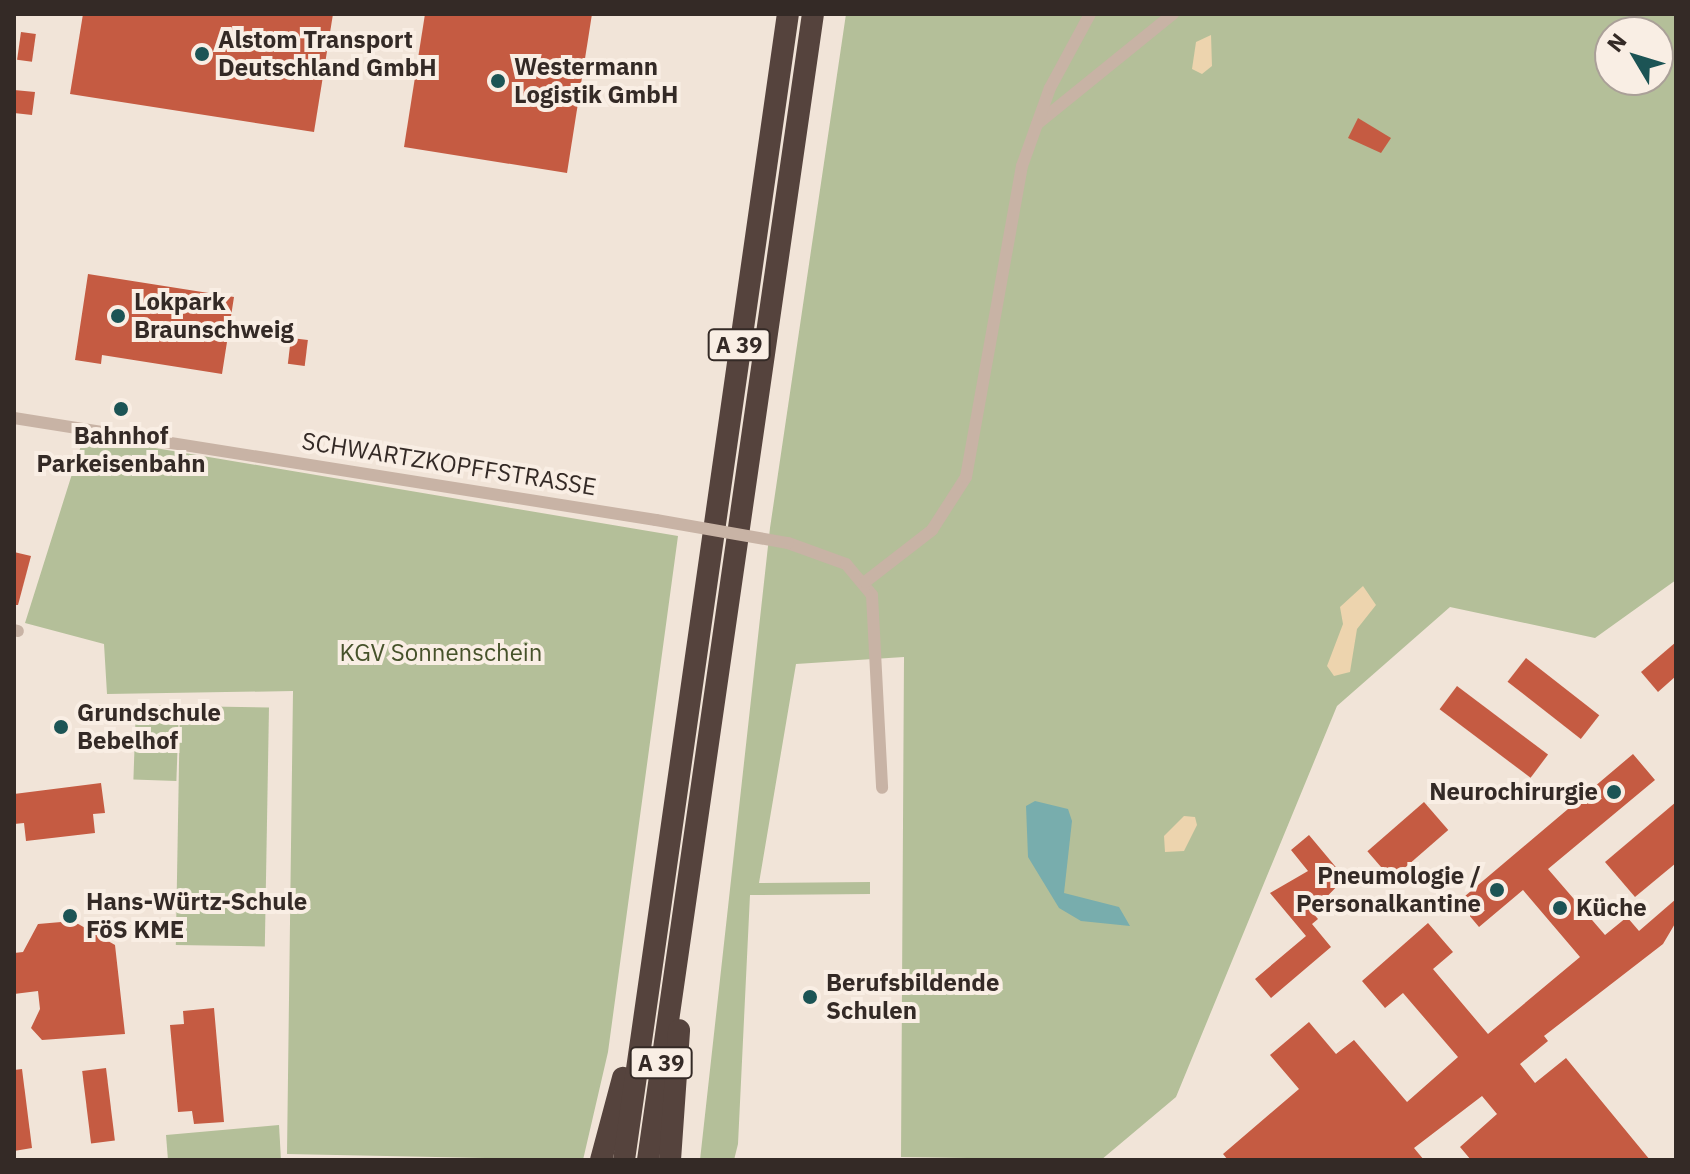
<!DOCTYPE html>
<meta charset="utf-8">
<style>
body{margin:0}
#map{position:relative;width:1690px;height:1174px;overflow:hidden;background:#f1e4d8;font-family:"IBM Plex Sans",sans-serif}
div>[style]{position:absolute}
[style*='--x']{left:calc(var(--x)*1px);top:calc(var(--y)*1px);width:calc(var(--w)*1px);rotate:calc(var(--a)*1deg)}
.green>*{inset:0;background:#b4bf99;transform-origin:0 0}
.sand>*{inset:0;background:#edd4ae}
.water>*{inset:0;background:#78adad}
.building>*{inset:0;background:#c55b42;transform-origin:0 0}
.minor>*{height:12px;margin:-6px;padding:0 6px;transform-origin:6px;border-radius:6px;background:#c8b3a5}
.motorway>*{height:22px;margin:-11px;padding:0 11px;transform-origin:11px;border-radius:11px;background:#55433d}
.minor-bridge>*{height:12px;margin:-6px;padding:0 6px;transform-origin:6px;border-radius:6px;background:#c8b3a5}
.dots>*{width:22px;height:22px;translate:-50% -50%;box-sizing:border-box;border:4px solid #f9eee4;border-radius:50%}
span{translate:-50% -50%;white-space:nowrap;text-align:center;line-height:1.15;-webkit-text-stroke:8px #f9eee4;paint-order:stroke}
.shield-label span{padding:2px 6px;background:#f9eee4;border:2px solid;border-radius:6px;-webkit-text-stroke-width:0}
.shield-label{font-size:22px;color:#342a26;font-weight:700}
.poi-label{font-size:24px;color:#342a26;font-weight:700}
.left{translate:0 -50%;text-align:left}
.right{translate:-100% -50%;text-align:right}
.street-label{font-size:24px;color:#342a26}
.park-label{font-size:24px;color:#46522a}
.frame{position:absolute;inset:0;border:16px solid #342a26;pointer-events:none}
.north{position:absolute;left:1594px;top:16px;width:80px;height:80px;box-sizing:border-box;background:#f9eee4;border:2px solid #aaa098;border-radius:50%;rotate:308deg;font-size:22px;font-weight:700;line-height:32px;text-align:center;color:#342a26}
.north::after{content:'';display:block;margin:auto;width:28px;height:36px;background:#1c5455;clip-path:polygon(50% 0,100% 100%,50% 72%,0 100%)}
</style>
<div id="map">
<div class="green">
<div style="clip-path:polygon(evenodd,846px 14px,1676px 14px,1676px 580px,1595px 638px,1450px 607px,1337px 706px,1176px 1097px,1101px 1160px,901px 1157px,904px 657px,796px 664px,759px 883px,870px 882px,870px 894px,750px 895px,738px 1144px,734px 1160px,700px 1160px,770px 528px,846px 14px,1610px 32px,1658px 32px,1658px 80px,1610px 80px,1610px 32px)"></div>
<div style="clip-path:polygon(84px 436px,678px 536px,608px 1052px,583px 1160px,287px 1154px,293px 691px,107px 694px,104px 644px,25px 623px)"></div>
<div style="left:179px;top:706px;width:75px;height:43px;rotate:92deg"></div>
<div style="left:180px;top:706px;width:89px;height:239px;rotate:1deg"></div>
<div style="clip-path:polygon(279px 1125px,281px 1160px,168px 1160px,166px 1135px)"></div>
</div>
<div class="sand">
<div style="clip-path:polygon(1211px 35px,1212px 66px,1202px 74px,1192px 69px,1196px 42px)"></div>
<div style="clip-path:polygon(1363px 586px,1376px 605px,1357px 629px,1350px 672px,1334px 676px,1327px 666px,1343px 624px,1340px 607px)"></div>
<div style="clip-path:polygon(1184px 816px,1195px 817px,1197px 825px,1184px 851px,1165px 852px,1164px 836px)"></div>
</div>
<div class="water">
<div style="clip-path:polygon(1035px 801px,1068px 809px,1072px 821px,1064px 893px,1119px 907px,1130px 926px,1081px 921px,1059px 908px,1028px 857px,1026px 806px)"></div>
</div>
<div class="building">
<div style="clip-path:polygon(83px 14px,333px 14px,314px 132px,70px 94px)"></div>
<div style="clip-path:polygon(425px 14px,592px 14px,567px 173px,404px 147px)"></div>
<div style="left:21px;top:32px;width:15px;height:28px;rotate:8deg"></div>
<div style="clip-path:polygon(14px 90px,35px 92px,32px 115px,14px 113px)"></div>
<div style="clip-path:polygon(1358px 118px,1391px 138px,1381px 153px,1348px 138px)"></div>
<div style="clip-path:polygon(88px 274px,234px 297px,222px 374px,102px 355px,101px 364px,75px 360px)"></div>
<div style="left:291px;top:338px;width:17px;height:26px;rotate:7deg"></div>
<div style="clip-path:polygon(14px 552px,31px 556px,18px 605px,14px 605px)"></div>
<div style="clip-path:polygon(1676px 642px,1676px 676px,1658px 692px,1641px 672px)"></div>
<div style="left:1526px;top:658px;width:93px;height:30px;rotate:38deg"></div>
<div style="left:1457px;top:686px;width:114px;height:29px;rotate:37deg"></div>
<div style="clip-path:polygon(1633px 754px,1655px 780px,1548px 869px,1605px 935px,1627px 917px,1639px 931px,1676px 899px,1676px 922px,1663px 944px,1544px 1036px,1548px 1041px,1520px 1064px,1535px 1083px,1566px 1058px,1650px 1160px,1471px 1160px,1460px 1147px,1497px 1114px,1482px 1096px,1414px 1148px,1424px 1160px,1228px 1160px,1223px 1154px,1299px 1089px,1270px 1055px,1309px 1022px,1336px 1054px,1354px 1040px,1407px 1102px,1458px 1057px,1403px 993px,1385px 1008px,1362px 981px,1428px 923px,1453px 952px,1433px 969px,1488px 1034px,1580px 957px,1523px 890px,1479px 927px,1458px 902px)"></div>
<div style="clip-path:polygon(101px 783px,105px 813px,93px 814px,95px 833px,26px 841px,24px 823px,14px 824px,14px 794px)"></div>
<div style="left:1424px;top:802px;width:37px;height:75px;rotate:49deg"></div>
<div style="clip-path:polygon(1676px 802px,1676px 863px,1635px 897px,1605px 862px)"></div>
<div style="clip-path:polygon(1309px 835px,1345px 878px,1312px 912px,1318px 919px,1312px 924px,1331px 947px,1271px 998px,1255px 979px,1306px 936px,1270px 893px,1308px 871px,1291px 850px)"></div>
<div style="clip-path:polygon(73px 921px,115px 945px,125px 1034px,42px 1040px,31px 1028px,40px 1009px,38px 991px,14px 994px,14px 953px,23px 952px,38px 924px)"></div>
<div style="clip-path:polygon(214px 1008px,224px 1122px,194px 1124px,192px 1111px,178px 1112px,170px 1025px,184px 1024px,183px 1011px)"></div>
<div style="left:106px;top:1068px;width:73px;height:24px;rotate:83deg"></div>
<div style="clip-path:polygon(22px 1069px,32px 1148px,14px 1151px,14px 1070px)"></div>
</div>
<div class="minor">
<div style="--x:1037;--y:124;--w:175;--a:-39"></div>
<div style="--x:14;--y:418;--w:650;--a:9.03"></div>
<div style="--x:788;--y:543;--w:62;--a:19.9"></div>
<div style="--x:846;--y:564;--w:40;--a:50"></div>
<div style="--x:872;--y:595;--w:193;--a:87"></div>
<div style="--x:865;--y:582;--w:85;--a:-37.8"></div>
<div style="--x:932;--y:530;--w:63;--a:-57.3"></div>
<div style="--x:966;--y:477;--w:316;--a:-79.8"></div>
<div style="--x:1022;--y:166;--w:83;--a:-70.3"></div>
<div style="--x:1050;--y:88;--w:84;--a:-61.6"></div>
<div style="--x:14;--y:630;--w:4;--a:14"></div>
</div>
<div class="motorway">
<div style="--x:601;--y:1160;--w:85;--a:-75"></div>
<div style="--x:624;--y:1160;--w:1158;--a:-81.86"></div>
<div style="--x:648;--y:1160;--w:1158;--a:-81.81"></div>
<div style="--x:670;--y:1160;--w:130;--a:-86"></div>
</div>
<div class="minor-bridge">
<div style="--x:656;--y:520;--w:134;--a:9.9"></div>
</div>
<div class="dots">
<div style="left:202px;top:54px;background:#1c5455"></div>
<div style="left:498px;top:81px;background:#1c5455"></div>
<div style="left:118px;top:316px;background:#1c5455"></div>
<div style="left:121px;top:409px;background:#1c5455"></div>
<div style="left:61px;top:727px;background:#1c5455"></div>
<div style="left:1614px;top:792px;background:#1c5455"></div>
<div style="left:1497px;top:890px;background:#1c5455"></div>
<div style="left:1560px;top:908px;background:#1c5455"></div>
<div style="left:70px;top:916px;background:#1c5455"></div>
<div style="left:810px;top:997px;background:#1c5455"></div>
</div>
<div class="shield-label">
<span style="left:739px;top:345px">A 39</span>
<span style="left:661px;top:1063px">A 39</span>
</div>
<div class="poi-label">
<span class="left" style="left:218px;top:54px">Alstom Transport<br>Deutschland GmbH</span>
<span class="left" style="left:514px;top:81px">Westermann<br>Logistik GmbH</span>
<span class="left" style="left:134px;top:316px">Lokpark<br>Braunschweig</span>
<span style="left:121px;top:450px">Bahnhof<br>Parkeisenbahn</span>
<span class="left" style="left:77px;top:727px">Grundschule<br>Bebelhof</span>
<span class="right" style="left:1598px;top:792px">Neurochirurgie</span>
<span class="right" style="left:1481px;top:890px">Pneumologie /<br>Personalkantine</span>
<span class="left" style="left:86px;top:916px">Hans-Würtz-Schule<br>FöS KME</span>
<span class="left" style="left:1576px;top:908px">Küche</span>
<span class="left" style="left:826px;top:997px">Berufsbildende<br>Schulen</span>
</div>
<div class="street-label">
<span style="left:449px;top:464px;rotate:9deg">SCHWARTZKOPFFSTRASSE</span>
</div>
<div class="park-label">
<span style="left:441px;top:653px">KGV Sonnenschein</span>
</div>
<div class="frame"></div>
<div class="north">N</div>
</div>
